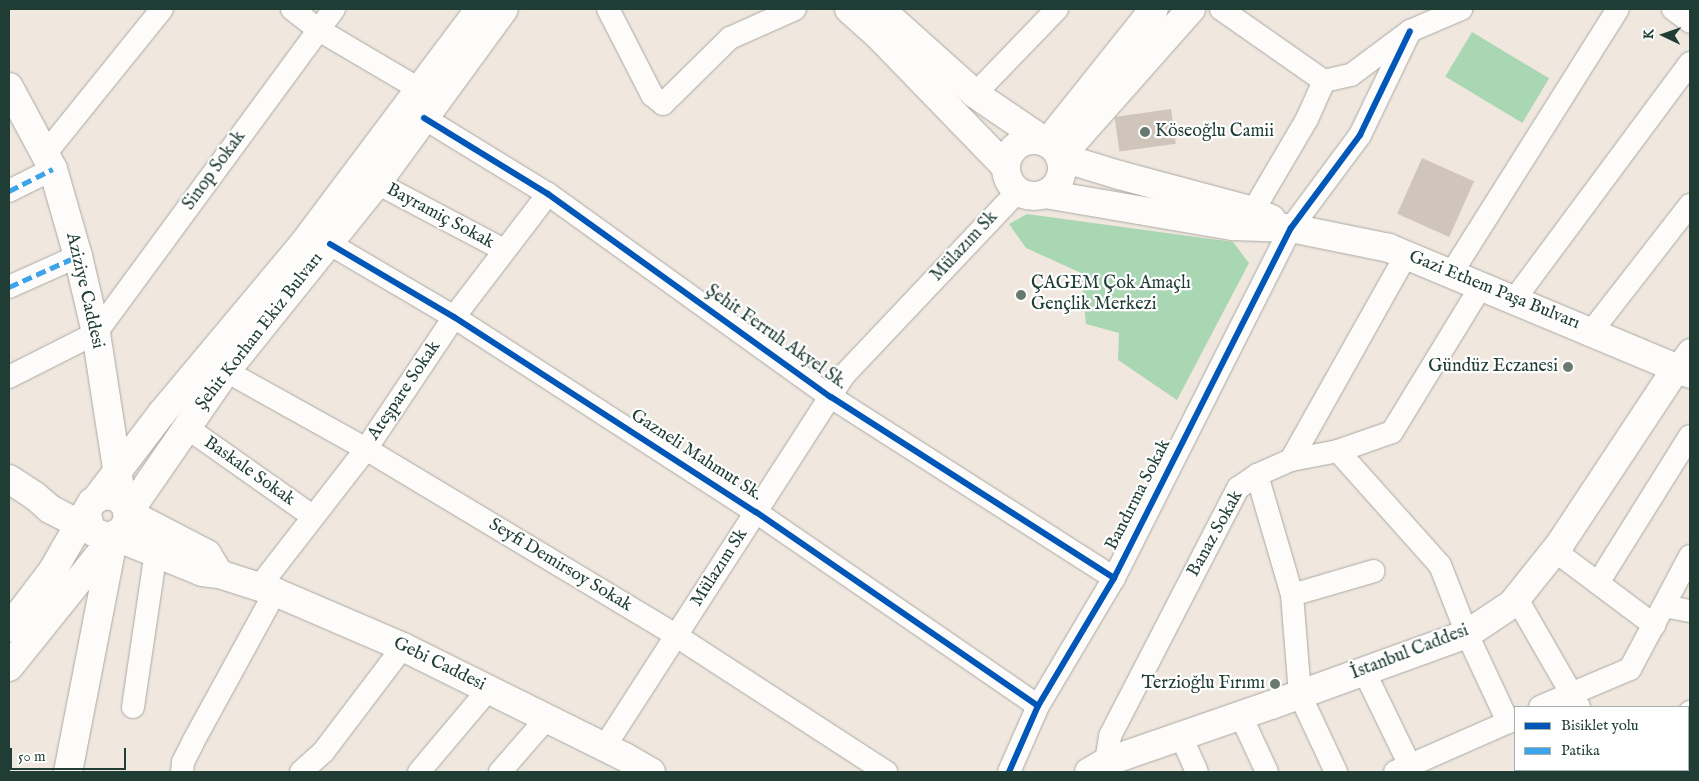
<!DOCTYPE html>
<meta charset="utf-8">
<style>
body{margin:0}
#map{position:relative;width:1699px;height:781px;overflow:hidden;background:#f0e8df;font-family:"IM FELL English",serif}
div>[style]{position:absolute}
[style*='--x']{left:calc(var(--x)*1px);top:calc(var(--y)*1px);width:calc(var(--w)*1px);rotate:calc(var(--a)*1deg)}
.green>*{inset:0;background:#a9d6b3;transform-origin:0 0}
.building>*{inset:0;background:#d0c5bb;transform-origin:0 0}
.roads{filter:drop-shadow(0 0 1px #aaa8a2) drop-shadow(0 0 1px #aaa8a2)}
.minor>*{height:22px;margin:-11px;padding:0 11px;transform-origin:11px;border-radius:11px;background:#fdfcfa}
.major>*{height:28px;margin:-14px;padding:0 14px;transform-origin:14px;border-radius:14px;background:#fdfcfa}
.major>.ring{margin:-14px;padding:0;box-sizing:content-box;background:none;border:28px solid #fdfcfa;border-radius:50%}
.quiet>*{height:5px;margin-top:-2.5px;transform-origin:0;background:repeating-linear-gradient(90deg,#3da4eb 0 10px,transparent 0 15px)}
.cycleway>*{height:6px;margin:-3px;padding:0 3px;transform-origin:3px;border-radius:3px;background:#0057b8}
.dots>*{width:14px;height:14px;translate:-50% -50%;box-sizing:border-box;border:2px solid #fff;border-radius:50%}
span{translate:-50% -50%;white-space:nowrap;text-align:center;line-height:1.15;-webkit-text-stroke:4.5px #fff;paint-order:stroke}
.poi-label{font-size:18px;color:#1f3d34}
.left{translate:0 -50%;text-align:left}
.right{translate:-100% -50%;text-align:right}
.street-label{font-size:18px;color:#1f3d34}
.frame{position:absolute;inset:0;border:10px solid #1f3d34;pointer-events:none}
.legend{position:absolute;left:1514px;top:706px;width:175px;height:65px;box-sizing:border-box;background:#fff;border:1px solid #a5b1ae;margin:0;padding:6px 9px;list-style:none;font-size:15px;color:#1f3d34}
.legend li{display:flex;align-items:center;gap:10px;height:25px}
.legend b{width:25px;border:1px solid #a5b1ae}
.north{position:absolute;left:1639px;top:10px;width:50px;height:50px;-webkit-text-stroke:4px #fff;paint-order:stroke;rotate:273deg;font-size:14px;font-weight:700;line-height:20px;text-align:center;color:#1f3d34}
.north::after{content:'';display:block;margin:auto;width:18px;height:22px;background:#1f3d34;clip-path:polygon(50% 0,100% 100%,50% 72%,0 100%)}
.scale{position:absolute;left:10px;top:748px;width:116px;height:22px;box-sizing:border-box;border:2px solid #1f3d34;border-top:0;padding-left:6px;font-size:15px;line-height:18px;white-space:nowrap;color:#1f3d34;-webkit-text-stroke:4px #fff;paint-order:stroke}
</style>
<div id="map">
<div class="green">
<div style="left:1472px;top:32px;width:90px;height:52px;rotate:31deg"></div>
<div style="clip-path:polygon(1027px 214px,1233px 242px,1249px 263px,1177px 400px,1118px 360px,1119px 333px,1086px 324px,1081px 273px,1026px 248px,1009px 224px)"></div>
</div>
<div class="building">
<div style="left:1171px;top:109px;width:35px;height:57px;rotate:82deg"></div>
<div style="left:1422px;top:158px;width:57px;height:61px;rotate:24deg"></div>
</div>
<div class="roads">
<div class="minor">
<div style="--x:292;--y:9;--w:34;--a:38"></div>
<div style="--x:319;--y:30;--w:116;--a:30.5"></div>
<div style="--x:608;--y:9;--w:97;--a:62.9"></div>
<div style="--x:652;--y:95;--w:14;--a:39"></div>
<div style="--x:663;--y:104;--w:94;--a:-44.6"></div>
<div style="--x:730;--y:38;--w:71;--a:-24"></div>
<div style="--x:1221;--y:9;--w:126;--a:35"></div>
<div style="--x:1324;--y:81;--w:28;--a:-13"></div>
<div style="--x:1351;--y:75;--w:74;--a:-36.7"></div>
<div style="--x:1410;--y:31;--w:56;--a:-23.3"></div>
<div style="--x:1673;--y:9;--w:21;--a:37"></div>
<div style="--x:975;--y:94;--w:118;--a:-46"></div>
<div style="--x:424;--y:118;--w:145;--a:31.5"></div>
<div style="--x:548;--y:194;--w:348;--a:35.7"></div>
<div style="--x:831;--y:397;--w:336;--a:32.6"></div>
<div style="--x:45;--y:154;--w:186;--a:-51.1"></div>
<div style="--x:377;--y:183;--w:144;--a:27.8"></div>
<div style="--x:9;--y:191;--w:49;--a:-26.6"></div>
<div style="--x:1253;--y:211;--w:107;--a:-59.6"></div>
<div style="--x:1307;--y:119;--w:42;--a:-65.9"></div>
<div style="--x:330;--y:244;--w:144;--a:30.5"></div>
<div style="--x:454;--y:317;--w:359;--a:32.9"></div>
<div style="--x:756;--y:512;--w:342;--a:34.5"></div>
<div style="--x:1451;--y:274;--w:313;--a:-57.8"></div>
<div style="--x:9;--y:287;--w:76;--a:-24.2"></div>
<div style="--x:1514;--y:300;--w:295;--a:-53.4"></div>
<div style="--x:1591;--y:332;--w:161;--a:-52.1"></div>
<div style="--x:1677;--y:367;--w:21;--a:-53"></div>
<div style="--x:226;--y:371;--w:160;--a:29.1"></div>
<div style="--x:366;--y:449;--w:361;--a:31"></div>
<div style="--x:675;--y:635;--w:252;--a:33"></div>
<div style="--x:9;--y:377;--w:97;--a:-26.8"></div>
<div style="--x:96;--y:333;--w:402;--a:-53.7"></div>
<div style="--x:186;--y:427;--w:154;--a:35.2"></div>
<div style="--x:1338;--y:451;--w:153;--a:48.2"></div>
<div style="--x:1440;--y:565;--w:74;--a:68.6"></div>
<div style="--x:1467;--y:634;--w:97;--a:65"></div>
<div style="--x:1291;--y:460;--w:48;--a:-10.8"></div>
<div style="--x:1338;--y:451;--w:57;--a:-19.4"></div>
<div style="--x:1392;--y:432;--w:171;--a:-58.6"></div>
<div style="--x:1257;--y:475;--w:125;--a:73.7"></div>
<div style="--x:1292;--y:595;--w:100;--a:85.4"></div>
<div style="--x:1300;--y:695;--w:85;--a:64.9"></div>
<div style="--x:1555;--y:551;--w:124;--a:36.8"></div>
<div style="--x:1598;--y:583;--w:173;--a:-58"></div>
<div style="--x:259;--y:587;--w:175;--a:-52.2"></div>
<div style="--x:366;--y:449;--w:159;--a:-56.3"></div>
<div style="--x:454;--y:317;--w:155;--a:-52.6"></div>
<div style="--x:1292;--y:595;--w:85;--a:-16.3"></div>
<div style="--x:1517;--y:599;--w:125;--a:60.1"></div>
<div style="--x:1664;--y:606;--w:26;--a:11"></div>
<div style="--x:1364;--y:671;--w:112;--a:64.1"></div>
<div style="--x:133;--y:707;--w:157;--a:-81.6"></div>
<div style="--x:1540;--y:707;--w:98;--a:-22.9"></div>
<div style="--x:1630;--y:669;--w:128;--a:-62"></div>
<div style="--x:1688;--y:714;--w:3;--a:-45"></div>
<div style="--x:1241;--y:716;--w:62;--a:65.1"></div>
<div style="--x:1181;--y:736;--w:39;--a:66"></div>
<div style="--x:605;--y:746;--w:443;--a:-57.2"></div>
<div style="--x:845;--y:374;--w:252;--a:-46.6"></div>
<div style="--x:1688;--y:769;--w:3;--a:72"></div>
<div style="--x:1608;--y:770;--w:2;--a:63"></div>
<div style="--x:182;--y:772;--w:10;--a:-84"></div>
<div style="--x:183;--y:762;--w:22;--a:-63"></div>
<div style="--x:193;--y:742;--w:171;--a:-61.3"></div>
<div style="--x:301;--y:772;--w:31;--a:-42"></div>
<div style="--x:324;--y:751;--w:131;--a:-52.8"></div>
<div style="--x:419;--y:772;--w:109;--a:-49.9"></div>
<div style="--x:500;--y:772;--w:72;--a:-49"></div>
<div style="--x:1009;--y:772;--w:72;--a:-66.3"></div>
<div style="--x:1038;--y:706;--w:149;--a:-59.3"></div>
<div style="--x:1114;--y:578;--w:392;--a:-63.2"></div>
<div style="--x:1291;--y:228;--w:116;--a:-53.4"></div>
<div style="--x:1360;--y:135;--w:115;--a:-64.3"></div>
<div style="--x:1110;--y:772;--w:11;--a:-112"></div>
<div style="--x:1106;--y:762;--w:26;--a:-81"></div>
<div style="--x:1110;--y:736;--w:279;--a:-62.7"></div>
<div style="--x:1238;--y:488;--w:23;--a:-34"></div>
<div style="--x:1257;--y:475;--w:37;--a:-24"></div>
<div style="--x:1291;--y:460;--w:235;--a:-60.7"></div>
<div style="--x:1395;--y:772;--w:131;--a:-23.8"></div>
<div style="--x:1659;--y:772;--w:6;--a:-18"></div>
</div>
<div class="major">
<div style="--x:849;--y:9;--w:38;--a:42"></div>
<div style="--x:877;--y:34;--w:185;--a:45.9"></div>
<div style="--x:880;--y:9;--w:127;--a:41.8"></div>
<div style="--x:975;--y:94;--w:87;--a:34.2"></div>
<div style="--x:1047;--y:143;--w:171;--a:-51.4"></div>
<div style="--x:1191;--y:9;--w:198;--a:131.5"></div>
<div style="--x:1060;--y:157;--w:62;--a:17"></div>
<div style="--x:1119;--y:175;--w:139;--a:15"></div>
<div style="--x:1253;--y:211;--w:20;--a:24"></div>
<div style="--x:9;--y:87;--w:93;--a:61.8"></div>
<div style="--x:53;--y:169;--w:91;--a:74"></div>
<div style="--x:78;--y:256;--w:79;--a:76.8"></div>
<div style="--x:96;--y:333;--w:151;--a:81.2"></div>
<div class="ring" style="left:1006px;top:140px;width:28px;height:28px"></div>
<div style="--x:1045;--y:194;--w:191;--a:9.7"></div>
<div style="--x:1233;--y:226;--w:58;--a:2"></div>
<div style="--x:1291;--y:228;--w:100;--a:11.5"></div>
<div style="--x:1389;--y:248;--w:326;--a:22.7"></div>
<div style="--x:9;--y:479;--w:31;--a:33"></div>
<div style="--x:35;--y:496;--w:20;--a:41"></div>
<div style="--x:50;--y:509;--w:50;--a:27.6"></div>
<div style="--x:97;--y:498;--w:107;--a:-52.6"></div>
<div style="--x:162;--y:413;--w:217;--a:-50.1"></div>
<div style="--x:301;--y:247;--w:298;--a:-53.1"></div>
<div style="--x:114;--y:536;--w:95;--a:22.2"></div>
<div style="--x:202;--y:572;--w:17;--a:7"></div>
<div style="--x:219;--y:574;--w:59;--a:17.8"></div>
<div style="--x:275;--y:592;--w:139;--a:23.3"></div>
<div style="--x:403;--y:647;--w:248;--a:26.4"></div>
<div style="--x:625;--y:757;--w:30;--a:30"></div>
<div style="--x:219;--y:574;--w:23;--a:-121"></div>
<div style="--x:207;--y:554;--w:89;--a:-152.6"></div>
<div style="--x:128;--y:513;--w:173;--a:-55.4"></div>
<div style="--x:226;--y:371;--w:241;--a:-51.2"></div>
<div style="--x:377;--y:183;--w:215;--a:-53.9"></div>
<div style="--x:9;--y:628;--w:73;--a:-52.8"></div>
<div style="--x:53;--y:570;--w:78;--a:-60.2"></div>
<div style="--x:92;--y:502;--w:13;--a:-32"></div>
<div style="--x:103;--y:495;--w:14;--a:8"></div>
<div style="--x:117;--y:497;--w:13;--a:45"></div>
<div style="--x:126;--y:506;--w:14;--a:82"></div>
<div style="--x:128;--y:520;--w:14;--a:120"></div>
<div style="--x:121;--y:532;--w:15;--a:160"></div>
<div style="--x:107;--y:537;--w:14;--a:-159"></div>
<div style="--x:94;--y:532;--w:6;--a:-129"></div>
<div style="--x:90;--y:527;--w:13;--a:-103"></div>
<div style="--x:9;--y:667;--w:164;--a:-51.2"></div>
<div style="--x:68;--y:772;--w:240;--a:-79"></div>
<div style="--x:1089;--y:772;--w:20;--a:-30"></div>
<div style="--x:1106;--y:762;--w:175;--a:-19.1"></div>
<div style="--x:1271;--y:705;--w:208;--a:-19.9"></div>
<div style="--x:1467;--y:634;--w:54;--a:-33.7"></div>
<div style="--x:1512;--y:604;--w:77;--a:-51.3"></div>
<div style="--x:1560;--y:544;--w:212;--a:-56.5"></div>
</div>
</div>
<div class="quiet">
<div style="--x:9;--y:191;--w:49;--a:-26.6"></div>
<div style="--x:9;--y:287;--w:76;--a:-24.2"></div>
</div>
<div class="cycleway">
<div style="--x:424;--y:118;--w:145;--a:31.5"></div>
<div style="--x:548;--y:194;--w:348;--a:35.7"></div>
<div style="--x:831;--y:397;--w:336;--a:32.6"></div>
<div style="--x:330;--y:244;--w:144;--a:30.5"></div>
<div style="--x:454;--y:317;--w:359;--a:32.9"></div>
<div style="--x:756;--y:512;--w:342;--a:34.5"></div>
<div style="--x:1009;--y:772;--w:72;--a:-66.3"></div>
<div style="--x:1038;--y:706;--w:149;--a:-59.3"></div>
<div style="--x:1114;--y:578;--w:392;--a:-63.2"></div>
<div style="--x:1291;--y:228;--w:116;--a:-53.4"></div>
<div style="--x:1360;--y:135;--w:115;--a:-64.3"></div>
</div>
<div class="dots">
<div style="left:1145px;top:132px;background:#687970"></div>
<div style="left:1021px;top:295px;background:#687970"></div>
<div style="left:1568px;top:367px;background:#687970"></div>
<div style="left:1275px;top:684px;background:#687970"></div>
</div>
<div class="poi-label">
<span class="left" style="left:1155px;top:132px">Köseoğlu Camii</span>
<span class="left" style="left:1031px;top:295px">ÇAGEM Çok Amaçlı<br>Gençlik Merkezi</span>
<span class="right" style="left:1558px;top:367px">Gündüz Eczanesi</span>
<span class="right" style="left:1265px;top:684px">Terzioğlu Fırımı</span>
</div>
<div class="street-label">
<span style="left:215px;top:171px;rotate:-54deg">Sinop Sokak</span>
<span style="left:440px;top:217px;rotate:28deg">Bayramiç Sokak</span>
<span style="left:965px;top:247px;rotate:-47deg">Mülazım Sk</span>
<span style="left:84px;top:291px;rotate:77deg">Aziziye Caddesi</span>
<span style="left:1494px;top:291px;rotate:22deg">Gazi Ethem Paşa Bulvarı</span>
<span style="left:260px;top:332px;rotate:-52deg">Şehit Korhan Ekiz Bulvarı</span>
<span style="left:776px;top:338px;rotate:35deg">Şehit Ferruh Akyel Sk.</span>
<span style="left:405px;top:391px;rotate:-56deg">Ateşpare Sokak</span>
<span style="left:696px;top:456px;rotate:33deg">Gazneli Mahmut Sk.</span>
<span style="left:249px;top:472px;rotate:35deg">Baskale Sokak</span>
<span style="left:1139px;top:495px;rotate:-63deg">Bandırma Sokak</span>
<span style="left:1216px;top:534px;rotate:-61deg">Banaz Sokak</span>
<span style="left:560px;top:566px;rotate:31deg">Seyfi Demirsoy Sokak</span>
<span style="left:720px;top:568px;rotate:-57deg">Mülazım Sk</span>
<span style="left:1410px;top:653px;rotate:-21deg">İstanbul Caddesi</span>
<span style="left:439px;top:665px;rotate:26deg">Gebi Caddesi</span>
</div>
<div class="frame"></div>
<ul class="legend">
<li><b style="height:6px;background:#0057b8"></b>Bisiklet yolu</li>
<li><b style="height:6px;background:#3da4eb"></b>Patika</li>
</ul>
<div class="north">K</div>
<div class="scale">50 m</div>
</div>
